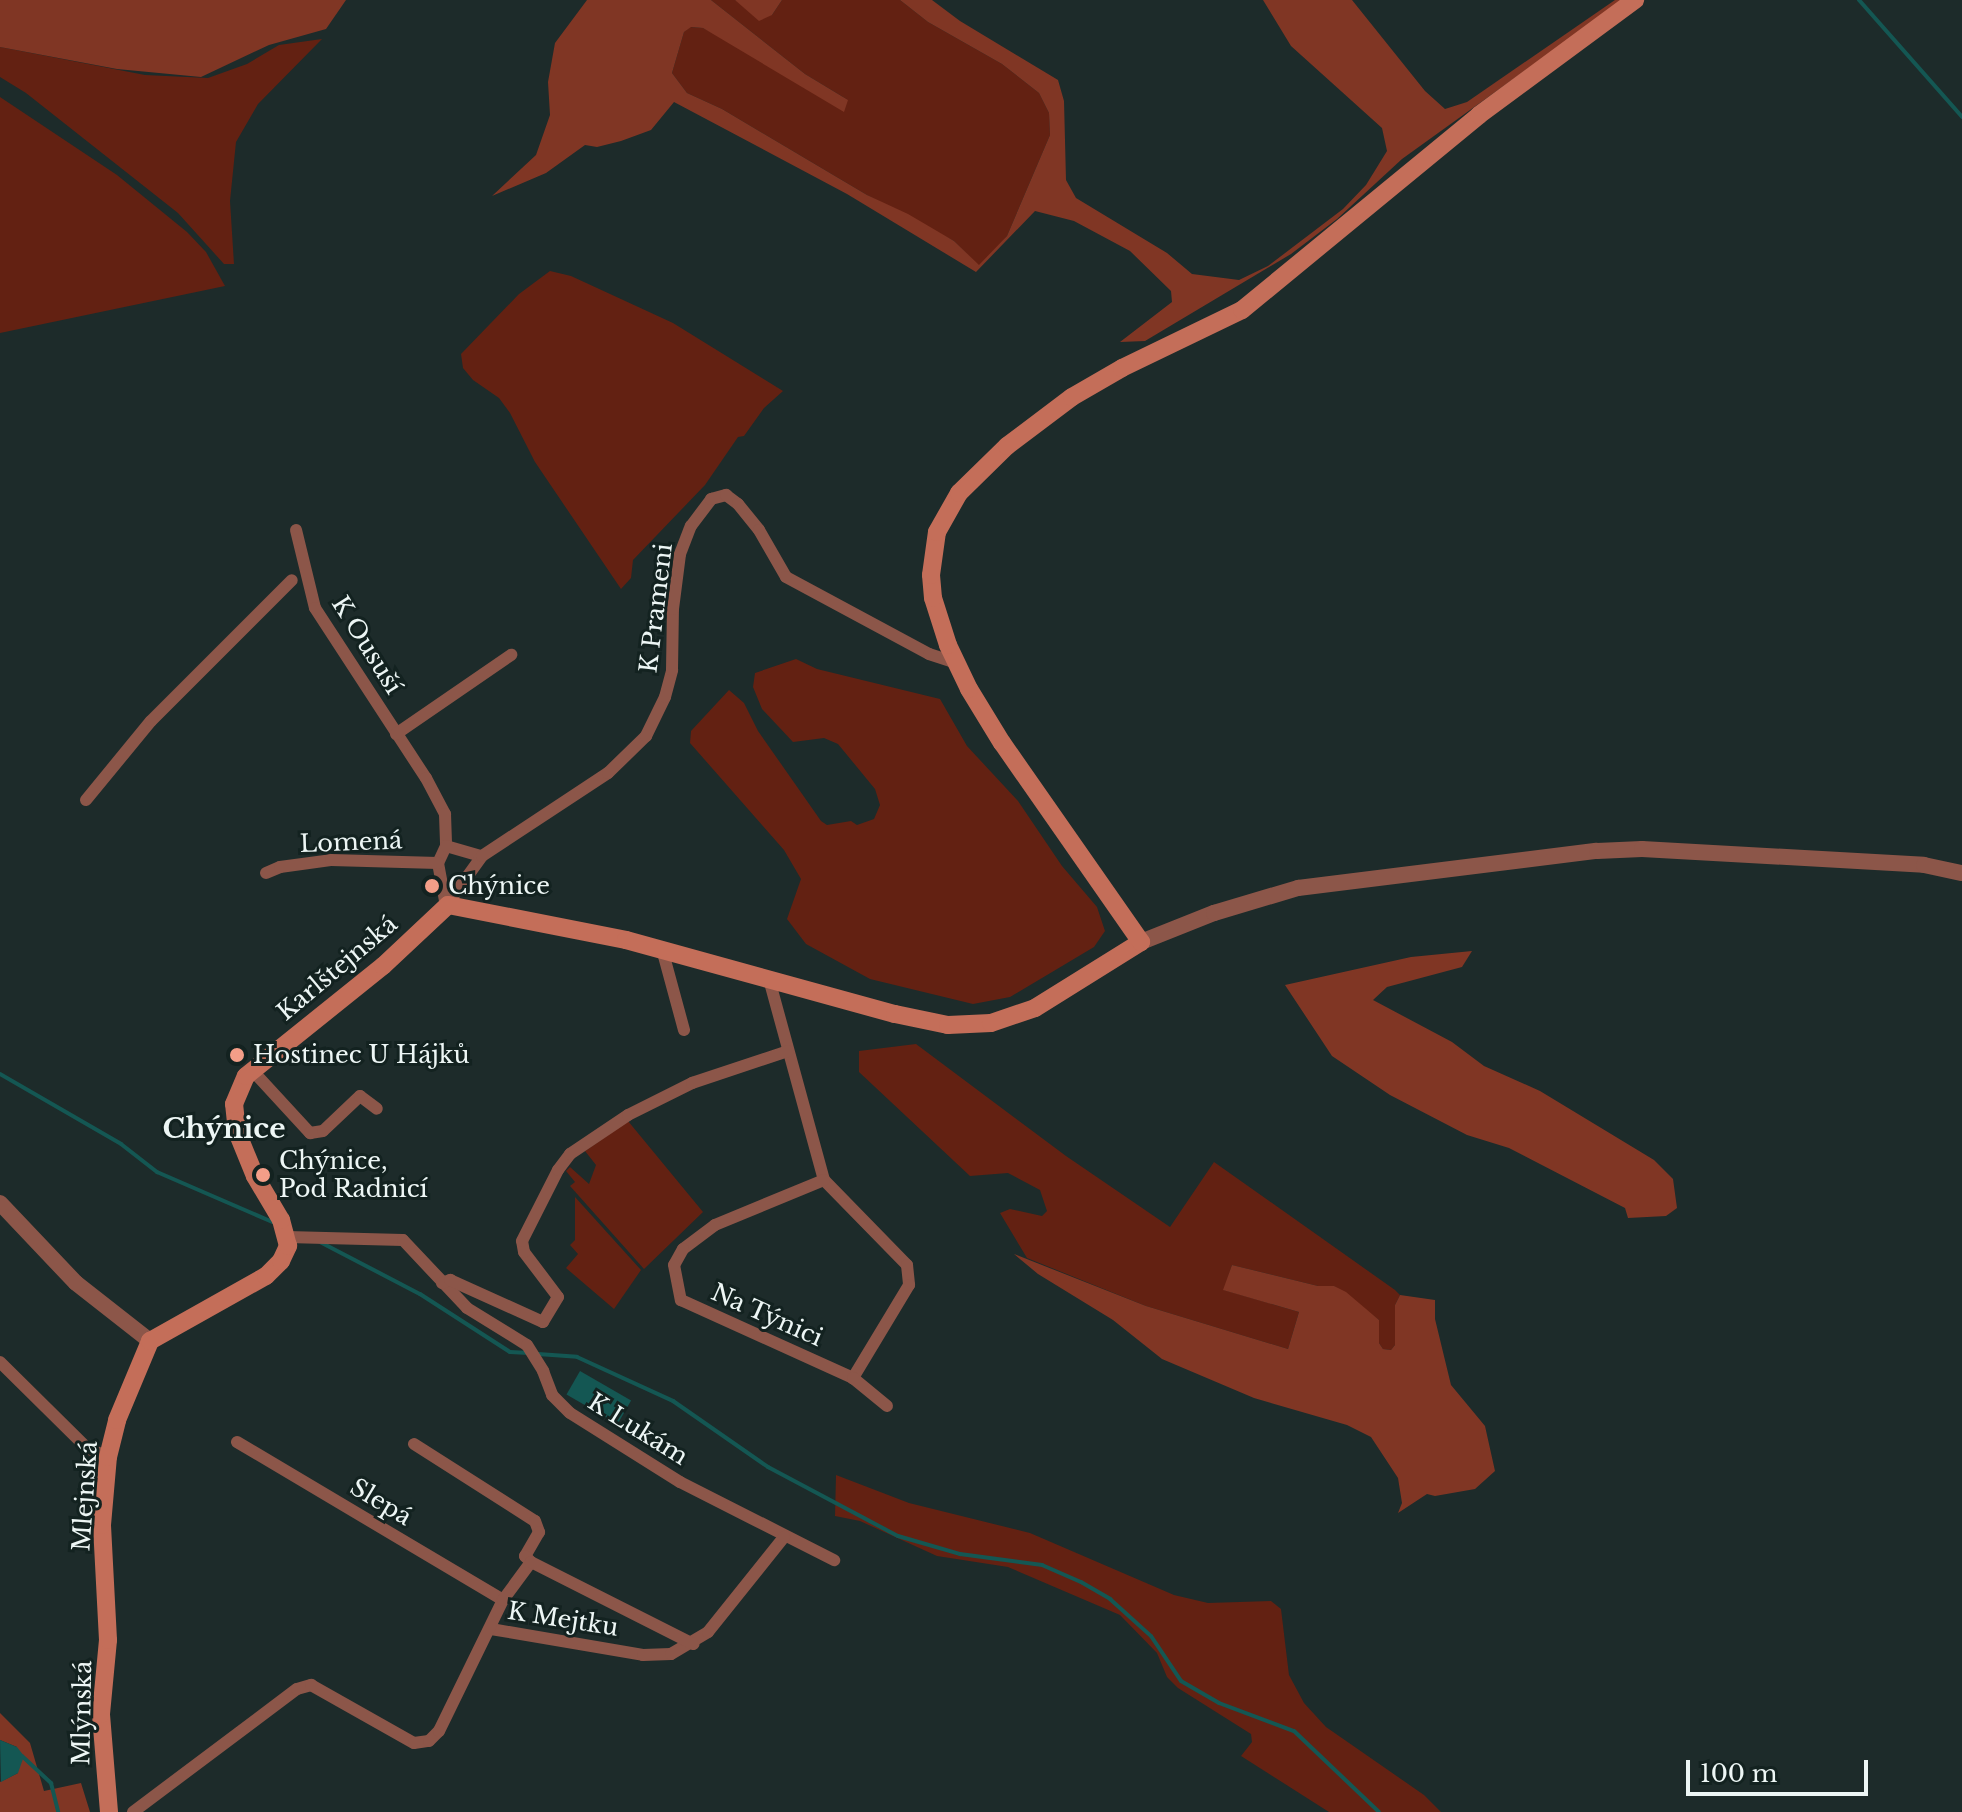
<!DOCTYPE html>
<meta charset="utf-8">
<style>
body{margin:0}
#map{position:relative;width:1962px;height:1812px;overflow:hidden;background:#1d2b2a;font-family:"Libre Baskerville",serif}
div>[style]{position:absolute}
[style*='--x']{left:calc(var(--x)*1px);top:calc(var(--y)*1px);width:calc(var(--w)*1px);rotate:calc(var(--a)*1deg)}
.green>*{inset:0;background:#632112}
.forest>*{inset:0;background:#803624}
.water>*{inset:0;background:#145753;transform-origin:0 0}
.stream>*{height:4px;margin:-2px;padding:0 2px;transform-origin:2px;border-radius:2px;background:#145753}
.minor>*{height:12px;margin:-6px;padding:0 6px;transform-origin:6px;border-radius:6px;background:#8c5649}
.tertiary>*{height:16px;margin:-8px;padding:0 8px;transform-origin:8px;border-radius:8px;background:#8c5649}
.secondary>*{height:18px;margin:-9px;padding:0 9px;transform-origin:9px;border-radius:9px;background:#c46e59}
.dots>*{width:22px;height:22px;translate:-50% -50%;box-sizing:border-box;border:4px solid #132220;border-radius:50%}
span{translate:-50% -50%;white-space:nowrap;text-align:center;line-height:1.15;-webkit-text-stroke:6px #132220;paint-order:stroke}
.street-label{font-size:24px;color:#edf6f5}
.poi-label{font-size:24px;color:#edf6f5}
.left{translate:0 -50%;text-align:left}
.quarter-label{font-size:28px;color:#edf6f5;font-weight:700}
.scale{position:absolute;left:1686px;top:1760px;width:182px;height:36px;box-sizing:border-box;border:4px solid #edf6f5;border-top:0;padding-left:10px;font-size:24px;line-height:28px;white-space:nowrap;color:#edf6f5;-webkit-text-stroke:6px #132220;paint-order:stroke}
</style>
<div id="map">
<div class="green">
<div style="clip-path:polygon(711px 0,735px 0,772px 15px,782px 0,900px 0,928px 22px,1002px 64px,1039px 93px,1049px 113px,1050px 135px,1007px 236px,994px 252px,979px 266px,954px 241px,867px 195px,722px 109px,687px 93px,672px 73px,684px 32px,690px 27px,703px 28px,848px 100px,805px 74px)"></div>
<div style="clip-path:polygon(322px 39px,258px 104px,236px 142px,230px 201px,234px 264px,224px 264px,178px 213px,26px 93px,0 77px,0 47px,145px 75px,208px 78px,247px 64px,279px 45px)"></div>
<div style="clip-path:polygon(0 97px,117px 175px,187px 232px,206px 252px,225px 286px,0 333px)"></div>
<div style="clip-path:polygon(550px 271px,571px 276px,673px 323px,783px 391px,764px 408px,744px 436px,738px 437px,705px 485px,633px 560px,631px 578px,621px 589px,535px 462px,510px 413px,499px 398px,473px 380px,463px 368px,461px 354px,519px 294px)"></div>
<div style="clip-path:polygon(796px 659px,817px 669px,940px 699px,967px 746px,1018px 801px,1062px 866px,1097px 907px,1105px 931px,1094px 947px,1010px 997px,973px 1004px,870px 979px,806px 944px,787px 919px,801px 879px,784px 850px,690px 743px,691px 731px,729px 690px,744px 703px,758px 731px,821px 821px,827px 825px,851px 821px,857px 825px,874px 819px,880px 805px,875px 789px,838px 744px,824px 738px,793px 742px,762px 709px,753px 687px,755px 673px)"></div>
<div style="clip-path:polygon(916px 1044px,1066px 1156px,1170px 1227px,1214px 1162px,1395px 1290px,1400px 1295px,1395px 1305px,1395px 1345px,1391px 1350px,1383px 1349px,1379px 1343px,1379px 1320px,1334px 1286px,1318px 1286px,1232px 1265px,1224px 1290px,1299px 1312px,1288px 1349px,1146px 1306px,1027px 1258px,1000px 1213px,1010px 1209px,1042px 1216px,1047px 1211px,1040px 1190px,1008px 1173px,970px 1176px,859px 1072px,859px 1051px)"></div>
<div style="clip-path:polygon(628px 1121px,703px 1212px,644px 1269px,570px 1186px,575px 1182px,566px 1171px,570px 1167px,589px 1184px,596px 1165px,585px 1151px)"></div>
<div style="clip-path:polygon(575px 1197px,641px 1270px,614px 1309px,566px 1268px,578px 1254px,570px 1245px,575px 1240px)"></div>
<div style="clip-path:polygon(836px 1475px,909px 1503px,1030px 1533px,1174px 1595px,1208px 1603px,1271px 1601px,1281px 1609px,1289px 1675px,1304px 1703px,1326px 1727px,1424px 1795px,1441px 1812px,1329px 1812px,1241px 1756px,1252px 1742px,1251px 1734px,1178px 1688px,1167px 1677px,1157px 1653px,1120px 1615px,1008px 1567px,937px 1556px,860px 1521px,835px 1516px)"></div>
</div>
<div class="forest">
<div style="clip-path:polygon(0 0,346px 0,326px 29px,269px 45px,201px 77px,117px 69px,0 47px)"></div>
<div style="clip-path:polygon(587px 0,711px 0,805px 74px,848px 100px,844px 112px,703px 28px,691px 27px,684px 32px,672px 73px,687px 93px,722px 109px,867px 195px,908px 214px,954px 241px,979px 265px,1007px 236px,1050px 135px,1049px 113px,1039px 93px,1002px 64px,928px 22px,900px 0,932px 0,960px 21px,1058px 80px,1064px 101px,1066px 180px,1076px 198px,1167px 253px,1192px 274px,1239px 280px,1268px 266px,1343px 209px,1366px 185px,1387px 151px,1382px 128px,1291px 46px,1263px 0,1352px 0,1425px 91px,1445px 109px,1467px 102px,1615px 0,1623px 0,1402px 159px,1337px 219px,1291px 254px,1145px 341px,1120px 342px,1172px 302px,1171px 291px,1130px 251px,1074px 221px,1035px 211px,976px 272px,847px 194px,674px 102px,651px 130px,621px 141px,597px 147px,585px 145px,546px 173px,492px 196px,536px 155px,550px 115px,548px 82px,555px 43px)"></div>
<div style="clip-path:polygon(735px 0,782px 0,772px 15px,759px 21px)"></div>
<div style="clip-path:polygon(1472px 951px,1462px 967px,1387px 987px,1373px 1000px,1452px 1042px,1484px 1066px,1540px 1091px,1654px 1160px,1673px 1179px,1677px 1208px,1666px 1216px,1628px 1218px,1625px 1208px,1509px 1148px,1467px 1135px,1390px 1095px,1332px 1056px,1285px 985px,1411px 957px)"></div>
<div style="clip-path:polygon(1014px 1254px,1146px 1306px,1288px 1349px,1299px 1312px,1223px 1290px,1232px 1265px,1318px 1286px,1334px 1286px,1346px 1292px,1379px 1320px,1379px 1343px,1383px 1349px,1391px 1350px,1395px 1345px,1395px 1305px,1400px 1295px,1435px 1300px,1435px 1319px,1451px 1385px,1485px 1426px,1495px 1471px,1475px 1489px,1435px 1496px,1427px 1494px,1398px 1513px,1402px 1503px,1398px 1478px,1371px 1437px,1347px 1425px,1254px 1398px,1162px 1359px,1113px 1320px,1038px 1274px)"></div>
<div style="clip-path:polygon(0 1713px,30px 1743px,44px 1791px,81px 1783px,90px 1812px,0 1812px,0 1782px,18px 1773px,17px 1747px,0 1740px)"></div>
</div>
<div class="water">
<div style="left:580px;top:1371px;width:59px;height:27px;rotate:30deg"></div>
<div style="clip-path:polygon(0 1740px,17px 1747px,24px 1756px,18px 1773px,1px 1782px)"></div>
</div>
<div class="stream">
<div style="--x:1859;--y:0;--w:156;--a:48.6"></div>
<div style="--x:0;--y:1074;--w:140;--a:30"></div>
<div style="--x:121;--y:1144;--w:46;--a:37.9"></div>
<div style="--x:157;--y:1172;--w:129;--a:23.4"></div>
<div style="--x:320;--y:1242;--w:113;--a:27.5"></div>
<div style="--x:420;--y:1294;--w:107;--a:32.8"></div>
<div style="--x:510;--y:1352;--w:19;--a:3"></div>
<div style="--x:538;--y:1354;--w:39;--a:4"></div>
<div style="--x:577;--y:1357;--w:106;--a:24.6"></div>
<div style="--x:673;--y:1401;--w:116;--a:34.8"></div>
<div style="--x:768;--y:1467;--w:147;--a:28"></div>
<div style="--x:898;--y:1536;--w:65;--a:16.2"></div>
<div style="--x:960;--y:1554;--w:83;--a:7.6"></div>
<div style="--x:1042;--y:1565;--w:43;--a:23.6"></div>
<div style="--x:1081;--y:1582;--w:34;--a:30"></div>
<div style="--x:1110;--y:1599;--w:55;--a:42.1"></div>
<div style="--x:1151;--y:1636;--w:54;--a:56.3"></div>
<div style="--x:1181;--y:1681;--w:44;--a:30.1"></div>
<div style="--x:1219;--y:1703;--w:80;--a:20.5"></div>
<div style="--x:1294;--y:1731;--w:117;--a:43.6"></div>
<div style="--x:22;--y:1756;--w:40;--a:43"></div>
<div style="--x:51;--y:1783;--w:30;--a:76"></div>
</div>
<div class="minor">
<div style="--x:296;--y:530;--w:80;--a:76.3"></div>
<div style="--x:315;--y:608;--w:203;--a:56.9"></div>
<div style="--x:426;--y:778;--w:41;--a:62.2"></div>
<div style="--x:445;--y:814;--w:32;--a:88"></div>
<div style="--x:446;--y:846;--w:19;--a:115"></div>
<div style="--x:438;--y:863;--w:44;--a:79.5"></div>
<div style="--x:396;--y:734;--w:140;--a:-34.5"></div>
<div style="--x:86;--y:800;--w:102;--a:-50.6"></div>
<div style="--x:151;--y:721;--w:199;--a:-45"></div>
<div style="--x:446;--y:846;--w:37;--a:16"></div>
<div style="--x:266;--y:873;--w:15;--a:-23"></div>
<div style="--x:280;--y:867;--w:51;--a:-7.8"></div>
<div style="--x:331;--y:860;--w:107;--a:1.6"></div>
<div style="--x:446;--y:906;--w:62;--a:-54.2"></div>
<div style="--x:482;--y:856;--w:151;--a:-33.4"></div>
<div style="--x:608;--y:773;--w:53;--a:-44.2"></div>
<div style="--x:646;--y:736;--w:43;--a:-64"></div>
<div style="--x:665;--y:697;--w:28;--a:-75"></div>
<div style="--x:672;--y:670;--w:61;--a:-89.1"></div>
<div style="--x:673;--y:609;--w:55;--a:-82.7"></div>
<div style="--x:680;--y:554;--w:30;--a:-69"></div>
<div style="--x:691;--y:526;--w:34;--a:-53"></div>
<div style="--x:711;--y:499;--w:16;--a:-15"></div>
<div style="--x:726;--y:495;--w:15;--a:37"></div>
<div style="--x:738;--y:504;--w:33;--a:51"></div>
<div style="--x:759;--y:530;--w:54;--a:60.1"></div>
<div style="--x:786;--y:577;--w:162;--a:28.3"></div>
<div style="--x:929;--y:654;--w:29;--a:18"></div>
<div style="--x:662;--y:949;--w:84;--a:74.8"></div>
<div style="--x:769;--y:979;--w:208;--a:74.7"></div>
<div style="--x:824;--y:1180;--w:119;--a:45.7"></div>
<div style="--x:907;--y:1265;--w:20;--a:84"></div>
<div style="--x:909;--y:1285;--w:109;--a:121.1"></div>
<div style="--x:252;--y:1070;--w:86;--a:47.4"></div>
<div style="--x:310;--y:1133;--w:13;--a:-9"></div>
<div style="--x:323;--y:1131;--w:51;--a:-43.4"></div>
<div style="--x:360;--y:1096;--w:21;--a:37"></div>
<div style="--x:824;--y:1180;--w:118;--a:157.6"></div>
<div style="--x:715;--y:1225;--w:40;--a:143"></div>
<div style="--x:683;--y:1249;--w:18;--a:119"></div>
<div style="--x:674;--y:1265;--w:36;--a:79"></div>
<div style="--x:681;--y:1300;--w:189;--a:24.4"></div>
<div style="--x:853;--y:1378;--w:44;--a:39.5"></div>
<div style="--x:287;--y:1237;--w:116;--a:1.5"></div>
<div style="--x:403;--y:1240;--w:93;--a:46.7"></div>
<div style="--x:467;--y:1308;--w:70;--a:31.7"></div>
<div style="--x:527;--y:1345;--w:31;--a:58"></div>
<div style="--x:543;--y:1371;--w:26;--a:69"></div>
<div style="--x:552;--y:1395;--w:25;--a:45"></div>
<div style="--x:570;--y:1413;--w:130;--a:32.1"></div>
<div style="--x:680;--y:1482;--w:173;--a:26.9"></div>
<div style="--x:442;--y:1283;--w:9;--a:-21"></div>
<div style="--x:450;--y:1280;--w:102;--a:24.3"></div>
<div style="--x:543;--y:1322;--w:29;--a:-59"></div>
<div style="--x:558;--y:1297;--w:56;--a:-127.1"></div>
<div style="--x:524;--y:1252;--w:11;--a:-100"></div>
<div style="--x:522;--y:1241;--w:80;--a:-63.1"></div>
<div style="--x:558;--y:1170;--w:20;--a:-53"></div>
<div style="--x:570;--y:1154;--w:70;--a:-33.9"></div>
<div style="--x:628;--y:1115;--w:72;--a:-26.6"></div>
<div style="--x:692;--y:1083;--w:101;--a:-18.4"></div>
<div style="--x:0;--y:1362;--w:122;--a:44.7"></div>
<div style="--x:87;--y:1448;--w:23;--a:23"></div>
<div style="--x:237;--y:1442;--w:309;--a:30.7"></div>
<div style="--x:414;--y:1444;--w:143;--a:32.5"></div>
<div style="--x:535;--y:1521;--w:12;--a:70"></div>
<div style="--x:539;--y:1532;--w:28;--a:120"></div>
<div style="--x:525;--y:1556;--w:8;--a:45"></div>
<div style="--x:491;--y:1629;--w:154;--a:9.7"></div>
<div style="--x:643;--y:1655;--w:28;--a:-2"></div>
<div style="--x:671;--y:1654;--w:43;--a:-30.7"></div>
<div style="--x:708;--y:1632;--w:122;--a:-51.3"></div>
<div style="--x:133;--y:1812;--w:205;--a:-36.9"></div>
<div style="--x:297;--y:1689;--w:15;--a:-16"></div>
<div style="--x:311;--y:1685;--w:118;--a:29.4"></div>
<div style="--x:414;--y:1743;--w:15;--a:-8"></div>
<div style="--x:429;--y:1741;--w:14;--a:-45"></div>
<div style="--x:439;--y:1731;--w:146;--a:-64"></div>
<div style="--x:503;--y:1600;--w:47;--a:-53.6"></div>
<div style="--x:531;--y:1562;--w:182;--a:26.8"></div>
</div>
<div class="tertiary">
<div style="--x:1141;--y:942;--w:79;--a:-21.7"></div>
<div style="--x:1214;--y:913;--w:88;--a:-16.6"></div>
<div style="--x:1298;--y:888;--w:301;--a:-7.1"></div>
<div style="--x:1597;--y:851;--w:45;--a:-2.5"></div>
<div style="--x:1642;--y:849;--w:282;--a:3.2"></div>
<div style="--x:1924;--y:865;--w:39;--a:12"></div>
<div style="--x:0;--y:1203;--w:110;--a:46.5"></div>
<div style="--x:76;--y:1283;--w:94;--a:38.1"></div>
</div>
<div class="secondary">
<div style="--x:109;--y:1812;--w:98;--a:-94.7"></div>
<div style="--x:101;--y:1714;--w:74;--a:-84.6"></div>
<div style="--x:108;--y:1640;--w:115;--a:-93"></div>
<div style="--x:102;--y:1525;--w:68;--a:-85"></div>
<div style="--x:108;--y:1457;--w:38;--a:-76"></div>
<div style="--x:117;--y:1420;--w:86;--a:-67.3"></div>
<div style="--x:150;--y:1341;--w:133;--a:-29.3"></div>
<div style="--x:266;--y:1276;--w:21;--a:-45"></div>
<div style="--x:281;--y:1261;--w:17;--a:-65"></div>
<div style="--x:288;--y:1246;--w:27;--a:-105"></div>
<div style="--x:281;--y:1220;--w:51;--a:-120.6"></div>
<div style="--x:255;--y:1176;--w:48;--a:-112.2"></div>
<div style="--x:237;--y:1132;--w:28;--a:-96"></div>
<div style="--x:234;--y:1104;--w:30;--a:-67"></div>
<div style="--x:246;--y:1076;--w:176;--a:-38.8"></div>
<div style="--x:383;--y:966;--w:89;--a:-43.2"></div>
<div style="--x:448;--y:905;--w:181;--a:11.1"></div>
<div style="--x:626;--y:940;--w:279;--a:15.4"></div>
<div style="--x:895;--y:1014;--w:54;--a:11.7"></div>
<div style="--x:948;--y:1025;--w:43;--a:-2.7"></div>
<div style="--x:991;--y:1023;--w:46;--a:-18.8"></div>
<div style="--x:1035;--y:1008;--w:125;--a:-31.9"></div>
<div style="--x:1141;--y:942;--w:243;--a:-124.9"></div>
<div style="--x:1002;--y:743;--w:63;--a:-121.4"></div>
<div style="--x:969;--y:689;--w:49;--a:-115.5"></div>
<div style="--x:948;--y:645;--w:49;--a:-107.7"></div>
<div style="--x:933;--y:598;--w:23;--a:-95"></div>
<div style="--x:931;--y:575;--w:43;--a:-82.1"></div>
<div style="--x:937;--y:532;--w:45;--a:-60.6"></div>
<div style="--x:959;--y:493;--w:67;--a:-44.4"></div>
<div style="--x:1007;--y:446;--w:81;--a:-37"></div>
<div style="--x:1072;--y:397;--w:58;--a:-30.1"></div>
<div style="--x:1122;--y:368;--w:133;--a:-25.8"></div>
<div style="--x:1242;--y:310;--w:307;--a:-39.4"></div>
<div style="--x:1479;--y:115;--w:194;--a:-36.4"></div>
</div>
<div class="dots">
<div style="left:432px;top:886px;background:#f49e88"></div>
<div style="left:237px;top:1055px;background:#f49e88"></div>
<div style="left:263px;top:1175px;background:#f49e88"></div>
</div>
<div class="street-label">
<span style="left:656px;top:608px;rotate:-83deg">K Prameni</span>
<span style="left:367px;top:645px;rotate:58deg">K Ousuší</span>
<span style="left:351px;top:842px;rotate:-2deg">Lomená</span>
<span style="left:337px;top:968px;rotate:-40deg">Karlštejnská</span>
<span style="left:767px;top:1315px;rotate:24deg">Na Týnici</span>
<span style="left:638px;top:1429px;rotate:32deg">K Lukám</span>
<span style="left:85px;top:1496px;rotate:-86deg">Mlejnská</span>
<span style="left:381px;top:1502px;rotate:31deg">Slepá</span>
<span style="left:563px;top:1619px;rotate:9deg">K Mejtku</span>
<span style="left:82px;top:1713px;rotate:-89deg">Mlýnská</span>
</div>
<div class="poi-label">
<span class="left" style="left:448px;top:886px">Chýnice</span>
<span class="left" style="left:253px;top:1055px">Hostinec U Hájků</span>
<span class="left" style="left:279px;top:1175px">Chýnice,<br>Pod Radnicí</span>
</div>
<div class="quarter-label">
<span style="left:224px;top:1129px">Chýnice</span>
</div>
<div class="scale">100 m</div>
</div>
